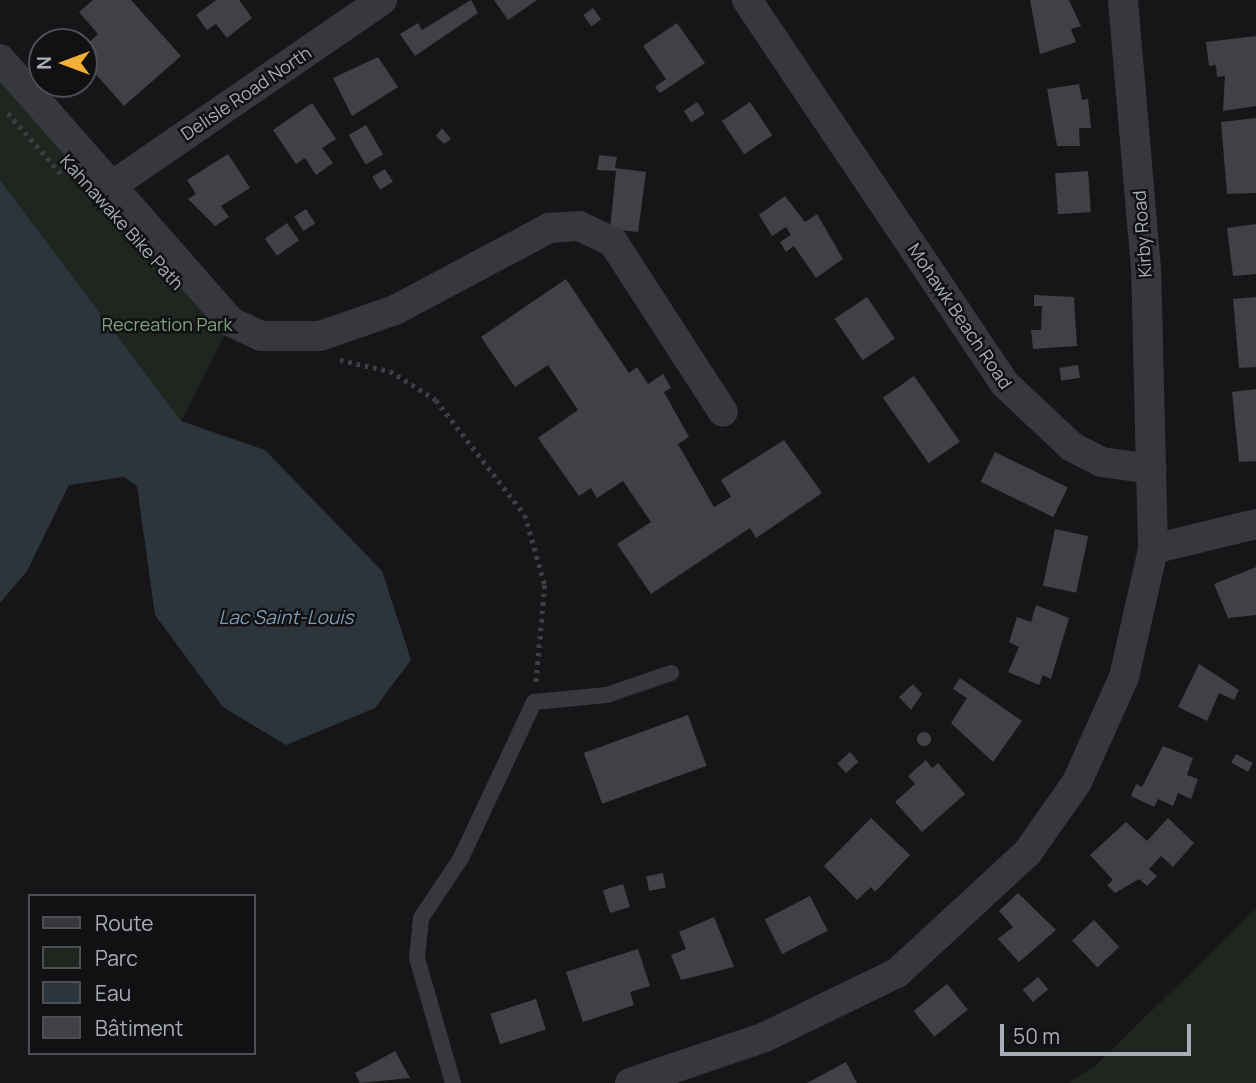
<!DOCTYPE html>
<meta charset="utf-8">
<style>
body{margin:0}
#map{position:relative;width:1256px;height:1083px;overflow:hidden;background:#161618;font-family:Manrope,sans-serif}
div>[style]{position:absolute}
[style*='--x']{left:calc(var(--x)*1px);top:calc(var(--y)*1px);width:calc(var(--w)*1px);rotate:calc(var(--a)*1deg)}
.green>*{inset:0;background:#1e261f}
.water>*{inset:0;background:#2c353c}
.building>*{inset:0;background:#404145;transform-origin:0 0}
.round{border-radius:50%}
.path>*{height:4.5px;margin-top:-2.25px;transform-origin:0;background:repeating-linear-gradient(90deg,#3d3f44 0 3.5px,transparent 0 8.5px)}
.service>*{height:16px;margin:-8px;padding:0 8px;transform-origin:8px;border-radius:8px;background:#37383d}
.minor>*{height:30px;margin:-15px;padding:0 15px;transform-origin:15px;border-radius:15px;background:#37383d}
span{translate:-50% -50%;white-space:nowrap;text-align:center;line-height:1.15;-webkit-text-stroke:5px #111113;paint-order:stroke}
.street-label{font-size:18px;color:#a8adb8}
.park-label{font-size:18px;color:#7fa381}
.water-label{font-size:19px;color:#7f9bb3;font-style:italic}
.legend{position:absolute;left:28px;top:894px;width:228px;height:161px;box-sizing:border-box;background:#111113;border:2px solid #4d4f55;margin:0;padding:9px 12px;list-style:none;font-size:21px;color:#a8adb8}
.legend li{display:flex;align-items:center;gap:14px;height:35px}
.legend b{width:35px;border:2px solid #4d4f55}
.north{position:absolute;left:28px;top:28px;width:70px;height:70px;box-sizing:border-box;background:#111113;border:2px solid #4d4f55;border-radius:50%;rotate:270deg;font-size:19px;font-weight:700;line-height:28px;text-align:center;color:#a8adb8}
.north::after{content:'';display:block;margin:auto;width:24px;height:32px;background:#f2b134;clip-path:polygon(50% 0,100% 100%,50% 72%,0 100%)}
.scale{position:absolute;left:1000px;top:1024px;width:191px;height:32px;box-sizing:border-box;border:4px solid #a8adb8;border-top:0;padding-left:9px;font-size:21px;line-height:24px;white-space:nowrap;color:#a8adb8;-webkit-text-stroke:5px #111113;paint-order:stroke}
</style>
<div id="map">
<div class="green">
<div style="clip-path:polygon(0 62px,231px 322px,181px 422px,0 180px)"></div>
<div style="clip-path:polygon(1256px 909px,1256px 1083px,1068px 1083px,1095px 1066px)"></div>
</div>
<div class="water">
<div style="clip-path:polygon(0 180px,181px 421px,265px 450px,382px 571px,411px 660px,375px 708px,286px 745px,223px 707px,155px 615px,137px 486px,124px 477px,69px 485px,27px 571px,0 603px)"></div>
</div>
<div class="building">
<div style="clip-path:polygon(93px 0,131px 0,181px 56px,124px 106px,84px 61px,84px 47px,98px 34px,79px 12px)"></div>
<div style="clip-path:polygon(216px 0,239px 0,252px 18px,227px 38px,216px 24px,207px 30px,196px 15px)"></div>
<div style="clip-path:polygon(471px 0,478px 13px,415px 56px,400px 34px,418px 23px,422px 30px)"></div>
<div style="clip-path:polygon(494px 0,537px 0,508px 20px)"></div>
<div style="clip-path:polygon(1030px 0,1069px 0,1081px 26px,1071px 29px,1076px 42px,1040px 54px)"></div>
<div style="left:593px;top:8px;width:14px;height:12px;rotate:54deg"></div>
<div style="clip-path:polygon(677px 23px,705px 63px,660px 93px,655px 87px,666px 79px,643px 46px)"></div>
<div style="clip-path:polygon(1256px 36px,1256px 106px,1223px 111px,1225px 76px,1217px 77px,1216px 65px,1209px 66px,1206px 42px)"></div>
<div style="clip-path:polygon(378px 57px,398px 87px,352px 116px,333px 78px)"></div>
<div style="clip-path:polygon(1079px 84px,1082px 100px,1088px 99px,1091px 128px,1079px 128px,1080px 146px,1057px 146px,1047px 89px)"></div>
<div style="left:697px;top:102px;width:14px;height:16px;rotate:56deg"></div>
<div style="left:750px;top:102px;width:40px;height:34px;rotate:56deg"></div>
<div style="clip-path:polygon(312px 103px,336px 139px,322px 148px,333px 163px,316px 175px,305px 158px,296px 164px,273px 130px)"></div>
<div style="clip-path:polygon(1256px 118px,1256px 193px,1227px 194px,1221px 122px)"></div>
<div style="left:366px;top:125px;width:34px;height:20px;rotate:60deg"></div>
<div style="clip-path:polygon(442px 128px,451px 139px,444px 144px,436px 136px)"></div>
<div style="clip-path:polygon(228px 154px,250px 188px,221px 206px,229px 217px,215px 226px,188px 199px,196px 194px,187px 180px)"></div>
<div style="clip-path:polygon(599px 155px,617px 157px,615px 168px,646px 172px,638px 232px,610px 229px,616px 171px,597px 170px)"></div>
<div style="left:385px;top:169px;width:15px;height:15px;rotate:58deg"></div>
<div style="left:1088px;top:171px;width:41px;height:33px;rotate:86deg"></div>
<div style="clip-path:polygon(785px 196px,805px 222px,817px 214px,843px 259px,816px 278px,794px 246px,786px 252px,780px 242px,791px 235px,786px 227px,772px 236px,759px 215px)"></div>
<div style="left:306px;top:209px;width:17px;height:14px;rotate:57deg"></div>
<div style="left:287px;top:223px;width:21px;height:27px;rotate:55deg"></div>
<div style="clip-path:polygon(1256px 224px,1256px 274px,1233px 276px,1227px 228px)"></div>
<div style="clip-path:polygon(566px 279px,629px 373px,637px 367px,648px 384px,663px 374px,671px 388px,664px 392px,689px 437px,678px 444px,714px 507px,731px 497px,721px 480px,784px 440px,822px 493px,756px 538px,750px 528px,651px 594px,617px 544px,651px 522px,623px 481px,597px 498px,591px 488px,579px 496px,538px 438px,578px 410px,548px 365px,515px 387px,481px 337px)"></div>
<div style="clip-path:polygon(1034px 295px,1074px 297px,1077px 346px,1033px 349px,1031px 330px,1041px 330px,1042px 306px,1034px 306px)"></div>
<div style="left:867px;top:297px;width:50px;height:39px;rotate:56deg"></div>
<div style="clip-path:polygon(1256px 297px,1256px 367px,1239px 368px,1233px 299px)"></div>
<div style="left:1078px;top:365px;width:13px;height:19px;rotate:81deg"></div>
<div style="left:914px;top:376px;width:80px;height:38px;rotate:55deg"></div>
<div style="clip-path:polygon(1256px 389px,1256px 461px,1239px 462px,1232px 392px)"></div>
<div style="left:995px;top:452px;width:81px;height:33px;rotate:26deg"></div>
<div style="left:1055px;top:529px;width:34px;height:58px;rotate:12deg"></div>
<div style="clip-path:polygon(1256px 567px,1256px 615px,1228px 618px,1214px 584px)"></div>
<div style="clip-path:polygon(1036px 605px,1069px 618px,1051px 679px,1043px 675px,1039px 685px,1008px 672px,1019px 647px,1009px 642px,1017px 617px,1031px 622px)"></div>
<div style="clip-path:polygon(1199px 664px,1239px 690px,1234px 700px,1219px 693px,1207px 721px,1178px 707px)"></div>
<div style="clip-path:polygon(960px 678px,1022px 721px,993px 762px,951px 723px,967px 698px,953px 689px)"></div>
<div style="clip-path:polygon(913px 684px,922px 694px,911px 710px,899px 697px)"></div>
<div style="left:688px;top:715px;width:54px;height:111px;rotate:70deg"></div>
<div class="round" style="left:917px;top:732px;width:14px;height:14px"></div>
<div style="clip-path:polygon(1163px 746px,1193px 758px,1187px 775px,1198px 779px,1191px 799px,1178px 793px,1173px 806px,1158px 799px,1154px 807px,1131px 796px,1136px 784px,1142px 787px)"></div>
<div style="left:850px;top:752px;width:13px;height:17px;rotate:48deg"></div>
<div style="left:1236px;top:754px;width:19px;height:10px;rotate:28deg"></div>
<div style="clip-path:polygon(926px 760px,932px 768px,938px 763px,965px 794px,922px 832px,895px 802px,915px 784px,908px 776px)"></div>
<div style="clip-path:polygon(871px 818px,910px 855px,875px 892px,871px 887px,857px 900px,824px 866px)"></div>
<div style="clip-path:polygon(1168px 818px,1194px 843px,1173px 867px,1161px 856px,1149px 869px,1157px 876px,1147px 886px,1139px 879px,1115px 893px,1107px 885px,1113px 880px,1090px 855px,1126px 822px,1147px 841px)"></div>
<div style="left:663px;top:873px;width:15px;height:17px;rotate:79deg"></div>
<div style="left:623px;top:884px;width:24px;height:21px;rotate:73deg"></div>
<div style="clip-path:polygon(1018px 893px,1056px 930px,1019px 962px,998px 939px,1013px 927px,999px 911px)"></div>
<div style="left:810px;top:896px;width:39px;height:51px;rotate:63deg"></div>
<div style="clip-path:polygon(714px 917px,734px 967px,681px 980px,671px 955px,686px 949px,679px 932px)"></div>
<div style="left:1094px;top:920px;width:37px;height:30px;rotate:47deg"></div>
<div style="clip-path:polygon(638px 949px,650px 986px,630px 992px,634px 1005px,583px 1022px,566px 972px)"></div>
<div style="left:1038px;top:977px;width:16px;height:20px;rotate:50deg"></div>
<div style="left:947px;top:984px;width:33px;height:43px;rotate:51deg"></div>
<div style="left:536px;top:999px;width:32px;height:48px;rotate:72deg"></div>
<div style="clip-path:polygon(395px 1051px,410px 1078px,360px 1083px,355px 1073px)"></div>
<div style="clip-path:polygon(846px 1062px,857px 1083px,807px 1083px)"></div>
</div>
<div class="path">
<div style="--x:8;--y:113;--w:82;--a:48.9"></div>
<div style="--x:340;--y:360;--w:51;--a:12.4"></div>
<div style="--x:390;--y:371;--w:54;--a:32.2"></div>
<div style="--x:436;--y:400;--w:145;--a:52.3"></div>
<div style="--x:525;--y:515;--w:73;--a:74.1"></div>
<div style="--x:545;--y:585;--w:99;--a:95.2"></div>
</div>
<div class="service">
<div style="--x:453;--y:1083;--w:130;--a:-106.1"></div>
<div style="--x:417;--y:958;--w:40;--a:-84.3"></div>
<div style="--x:421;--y:918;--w:72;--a:-56.3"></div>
<div style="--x:461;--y:858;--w:172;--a:-64.9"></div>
<div style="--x:534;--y:702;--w:73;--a:-5.5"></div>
<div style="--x:607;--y:695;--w:68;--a:-19"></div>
</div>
<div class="minor">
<div style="--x:747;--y:0;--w:463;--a:56.1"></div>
<div style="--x:1005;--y:384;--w:92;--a:43.2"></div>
<div style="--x:1072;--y:447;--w:33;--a:27"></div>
<div style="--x:1101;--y:462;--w:51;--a:7.8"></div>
<div style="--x:0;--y:59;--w:350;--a:48.7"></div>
<div style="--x:231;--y:322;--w:33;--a:25"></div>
<div style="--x:261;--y:336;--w:59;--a:0"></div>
<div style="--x:320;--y:336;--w:79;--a:-19.1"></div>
<div style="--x:395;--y:310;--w:174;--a:-28"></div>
<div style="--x:549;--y:228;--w:30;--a:-4"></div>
<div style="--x:579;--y:226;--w:38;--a:25"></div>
<div style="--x:613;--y:242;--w:202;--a:57.1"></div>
<div style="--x:110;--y:187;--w:330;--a:-34.5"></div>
<div style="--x:1153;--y:549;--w:106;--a:-13.6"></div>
<div style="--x:630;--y:1083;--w:143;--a:-18.8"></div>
<div style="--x:765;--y:1037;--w:147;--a:-25.9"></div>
<div style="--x:897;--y:973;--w:178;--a:-42.7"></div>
<div style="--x:1028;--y:852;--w:85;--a:-55"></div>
<div style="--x:1077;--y:782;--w:115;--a:-65.9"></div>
<div style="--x:1124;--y:677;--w:131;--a:-77.2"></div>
<div style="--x:1153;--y:549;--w:280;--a:-91.4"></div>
<div style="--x:1146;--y:269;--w:270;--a:-94.9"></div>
</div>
<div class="street-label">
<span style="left:246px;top:93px;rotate:-34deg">Delisle Road North</span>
<span style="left:122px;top:222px;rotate:48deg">Kahnawake Bike Path</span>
<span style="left:1142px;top:234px;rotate:-94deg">Kirby Road</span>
<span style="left:960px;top:316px;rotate:56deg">Mohawk Beach Road</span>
</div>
<div class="park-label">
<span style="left:167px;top:324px">Recreation Park</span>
</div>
<div class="water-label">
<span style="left:286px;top:618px">Lac Saint-Louis</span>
</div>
<ul class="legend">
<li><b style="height:9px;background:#37383d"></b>Route</li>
<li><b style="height:19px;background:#1e261f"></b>Parc</li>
<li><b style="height:19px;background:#2c353c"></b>Eau</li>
<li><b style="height:19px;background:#404145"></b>Bâtiment</li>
</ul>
<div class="north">N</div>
<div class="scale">50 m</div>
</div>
